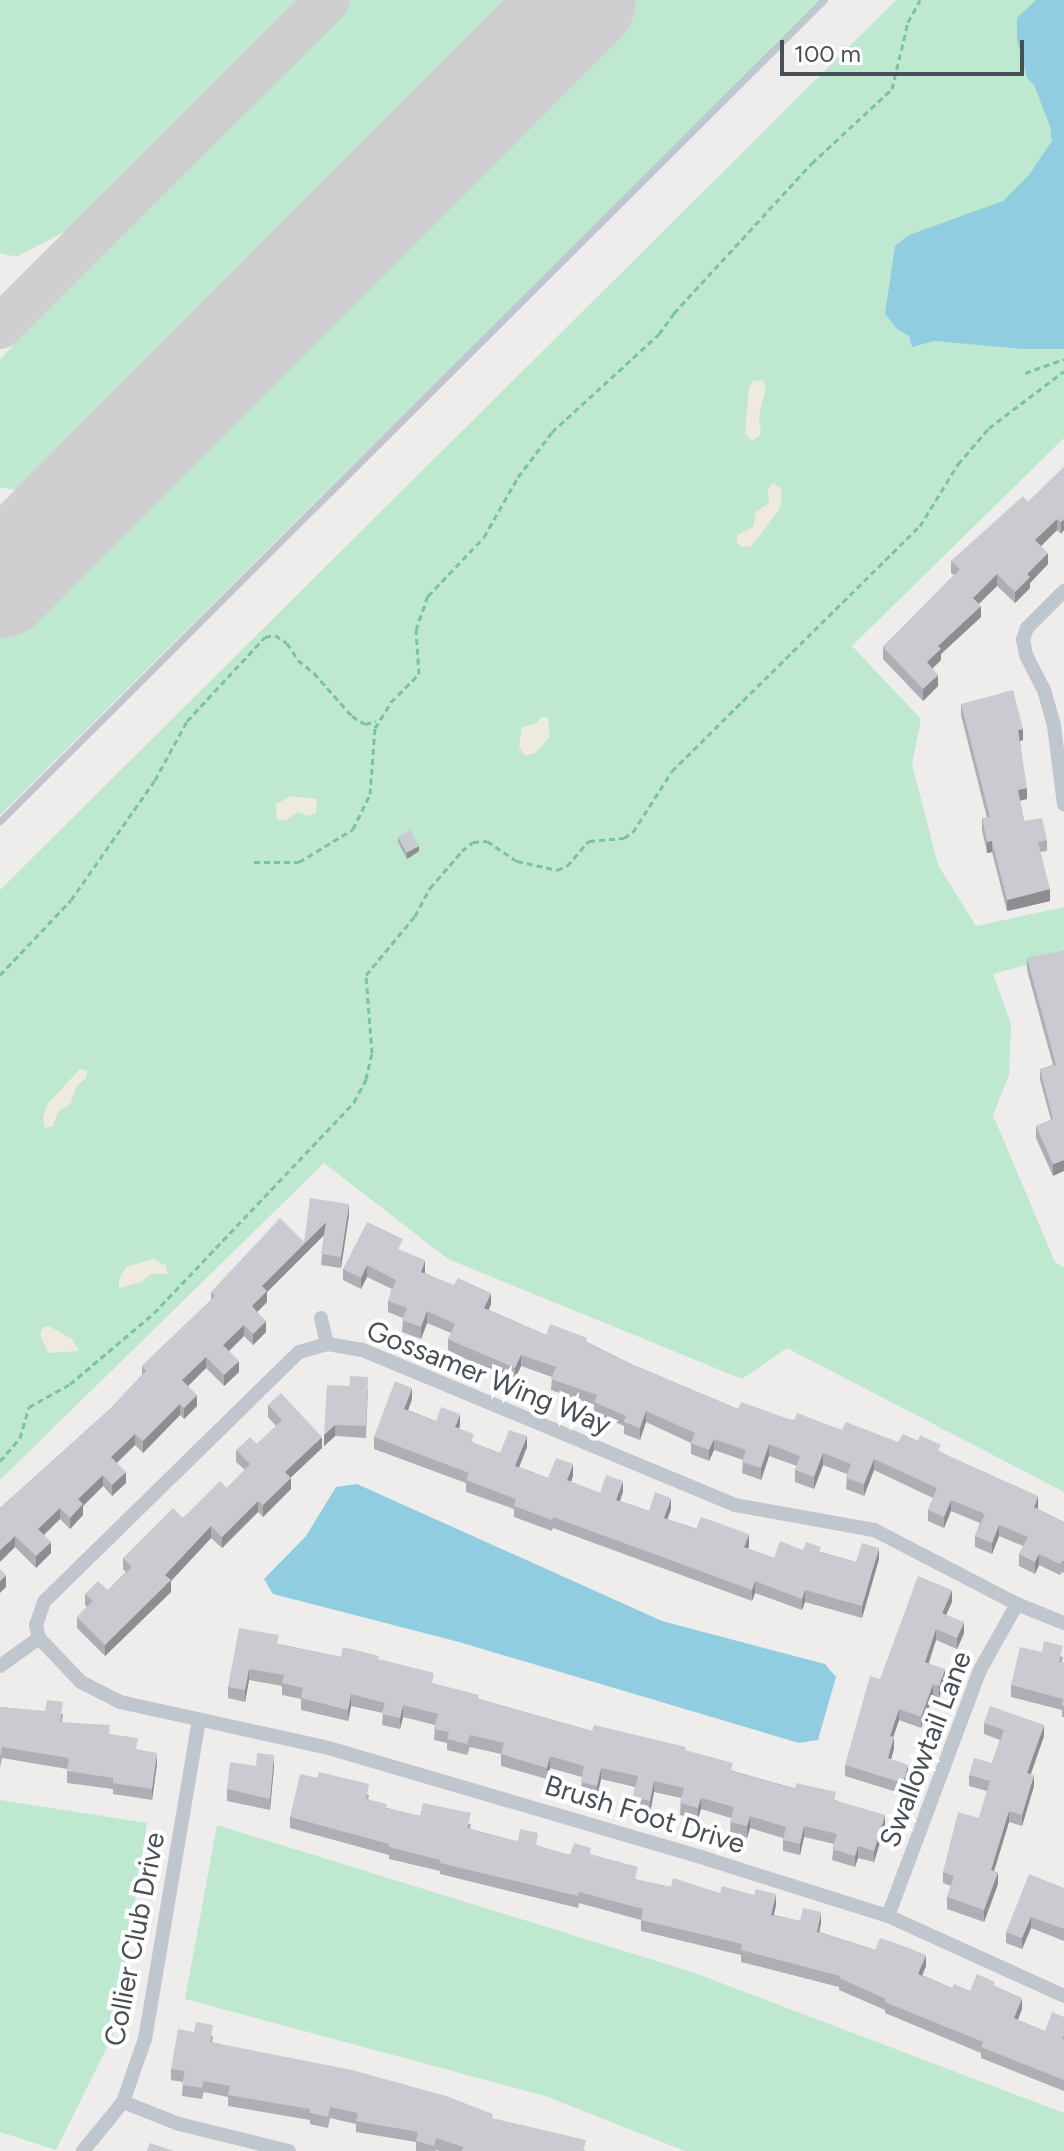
<!DOCTYPE html>
<style>
body{margin:0}
#map{position:relative;width:1064px;height:2151px;overflow:hidden;background:#efecec;font-family:Figtree,sans-serif}
div>[style]{position:absolute}
[style*='--x']{left:calc(var(--x)*1px);top:calc(var(--y)*1px);width:calc(var(--w)*1px);rotate:calc(var(--a)*1deg)}
.green>*{inset:0;background:#bee9d0}
.sand>*{inset:0;background:#efeade}
.water>*{inset:0;background:#90cde1}
.taxiway>*{height:44px;margin:-22px;padding:0 22px;transform-origin:22px;border-radius:22px;background:#cfcfd1}
.runway>*{height:110px;margin:-55px;padding:0 55px;transform-origin:55px;border-radius:55px;background:#cfcfd1}
.path>*{height:3px;margin-top:-1.5px;transform-origin:0;background:repeating-linear-gradient(90deg,#7ac3a2 0 6px,transparent 0 10px)}
.lane>*{height:7px;margin:-3.5px;padding:0 3.5px;transform-origin:3.5px;border-radius:3.5px;background:#bfc6cd}
.street>*{height:14px;margin:-7px;padding:0 7px;transform-origin:7px;border-radius:7px;background:#bfc6cd}
.wall>*{inset:0;background:#aeafb4}
.shaded-wall>*{inset:0;background:#8d8e92}
.building>*{inset:0;background:#cacbd1;transform-origin:0 0}
span{translate:-50% -50%;white-space:nowrap;text-align:center;line-height:1.15;-webkit-text-stroke:8px #fff;paint-order:stroke}
.street-label{font-size:28px;color:#474f57}
.scale{position:absolute;left:780px;top:40px;width:244px;height:36px;box-sizing:border-box;border:4px solid #474f57;border-top:0;padding-left:10px;font-size:24px;line-height:28px;white-space:nowrap;color:#474f57;-webkit-text-stroke:6px #fff;paint-order:stroke}
</style>
<div id="map">
<div class="green">
<div style="clip-path:polygon(0 0,301px 0,72px 228px,16px 257px,0 253px)"></div>
<div style="clip-path:polygon(347px 0,537px 0,532px 11px,61px 481px,44px 490px,26px 493px,0 487px,0 360px,88px 258px)"></div>
<div style="clip-path:polygon(620px 0,821px 0,0 815px,0 618px)"></div>
<div style="clip-path:polygon(896px 0,1064px 0,1064px 438px,852px 646px,921px 719px,912px 764px,938px 865px,976px 926px,1064px 907px,1064px 955px,993px 974px,1011px 1024px,1009px 1075px,993px 1115px,1055px 1262px,1064px 1267px,1064px 1492px,787px 1348px,742px 1379px,448px 1259px,324px 1163px,0 1480px,0 890px)"></div>
<div style="clip-path:polygon(0 1800px,147px 1823px,115px 2031px,56px 2150px,0 2132px)"></div>
<div style="clip-path:polygon(217px 1825px,695px 1973px,1064px 2113px,1064px 2151px,685px 2151px,545px 2096px,185px 1999px)"></div>
</div>
<div class="sand">
<div style="clip-path:polygon(763px 380px,766px 386px,759px 416px,761px 434px,752px 441px,745px 434px,749px 388px,753px 381px)"></div>
<div style="clip-path:polygon(773px 483px,782px 490px,780px 508px,752px 546px,742px 547px,737px 543px,737px 535px,753px 527px,756px 512px,769px 503px,768px 489px)"></div>
<div style="clip-path:polygon(542px 717px,548px 718px,550px 736px,535px 753px,525px 756px,519px 747px,522px 727px,535px 724px)"></div>
<div style="clip-path:polygon(291px 796px,317px 799px,316px 813px,309px 816px,298px 812px,287px 820px,277px 819px,276px 804px)"></div>
<div style="clip-path:polygon(80px 1069px,87px 1071px,86px 1078px,76px 1087px,71px 1103px,58px 1112px,53px 1126px,45px 1128px,43px 1117px,48px 1103px)"></div>
<div style="clip-path:polygon(153px 1259px,166px 1266px,167px 1274px,151px 1274px,141px 1282px,119px 1288px,119px 1279px,126px 1267px)"></div>
<div style="clip-path:polygon(43px 1327px,49px 1326px,72px 1339px,79px 1351px,48px 1353px,40px 1334px)"></div>
</div>
<div class="water">
<div style="clip-path:polygon(1036px 0,1064px 0,1064px 349px,1023px 349px,934px 341px,912px 347px,909px 336px,897px 329px,885px 314px,895px 246px,909px 235px,1003px 201px,1029px 175px,1052px 141px,1050px 126px,1034px 85px,1027px 78px,1017px 40px,1017px 18px)"></div>
<div style="clip-path:polygon(357px 1484px,662px 1621px,825px 1664px,836px 1677px,818px 1740px,799px 1743px,459px 1642px,273px 1594px,264px 1579px,306px 1536px,336px 1487px)"></div>
</div>
<div class="taxiway">
<div style="--x:564;--y:16;--w:18;--a:-63"></div>
<div style="--x:0;--y:327;--w:463;--a:-44.9"></div>
<div style="--x:0;--y:544;--w:41;--a:-2.8"></div>
</div>
<div class="runway">
<div style="--x:0;--y:583;--w:823;--a:-45.1"></div>
</div>
<div class="path">
<div style="--x:1025;--y:373;--w:41;--a:-19.7"></div>
<div style="--x:254;--y:862;--w:45;--a:0"></div>
<div style="--x:299;--y:862;--w:63;--a:-31.4"></div>
<div style="--x:353;--y:829;--w:39;--a:-64"></div>
<div style="--x:370;--y:794;--w:66;--a:-85.7"></div>
<div style="--x:375;--y:728;--w:31;--a:-58"></div>
<div style="--x:391;--y:702;--w:40;--a:-45"></div>
<div style="--x:419;--y:674;--w:44;--a:-93.9"></div>
<div style="--x:416;--y:630;--w:36;--a:-71"></div>
<div style="--x:428;--y:596;--w:81;--a:-46.5"></div>
<div style="--x:484;--y:537;--w:69;--a:-60.5"></div>
<div style="--x:518;--y:477;--w:56;--a:-52.9"></div>
<div style="--x:552;--y:432;--w:145;--a:-42.5"></div>
<div style="--x:659;--y:334;--w:26;--a:-54"></div>
<div style="--x:674;--y:313;--w:204;--a:-47.4"></div>
<div style="--x:812;--y:163;--w:109;--a:-42.8"></div>
<div style="--x:892;--y:89;--w:69;--a:-76.6"></div>
<div style="--x:908;--y:22;--w:25;--a:-61"></div>
<div style="--x:0;--y:975;--w:103;--a:-46.6"></div>
<div style="--x:71;--y:900;--w:146;--a:-55"></div>
<div style="--x:155;--y:780;--w:67;--a:-61.5"></div>
<div style="--x:187;--y:721;--w:115;--a:-47.1"></div>
<div style="--x:265;--y:637;--w:10;--a:-11"></div>
<div style="--x:275;--y:635;--w:14;--a:34"></div>
<div style="--x:287;--y:643;--w:20;--a:57"></div>
<div style="--x:298;--y:660;--w:21;--a:39"></div>
<div style="--x:314;--y:673;--w:57;--a:48.5"></div>
<div style="--x:352;--y:716;--w:15;--a:32"></div>
<div style="--x:365;--y:724;--w:11;--a:-15"></div>
<div style="--x:0;--y:1461;--w:30;--a:-49"></div>
<div style="--x:20;--y:1438;--w:32;--a:-74"></div>
<div style="--x:29;--y:1407;--w:47;--a:-29.3"></div>
<div style="--x:70;--y:1384;--w:110;--a:-40.2"></div>
<div style="--x:154;--y:1313;--w:291;--a:-46.5"></div>
<div style="--x:354;--y:1102;--w:26;--a:-62"></div>
<div style="--x:366;--y:1079;--w:27;--a:-77"></div>
<div style="--x:372;--y:1053;--w:78;--a:-94.4"></div>
<div style="--x:366;--y:975;--w:77;--a:-50.3"></div>
<div style="--x:415;--y:916;--w:32;--a:-62"></div>
<div style="--x:430;--y:888;--w:49;--a:-49.1"></div>
<div style="--x:462;--y:851;--w:14;--a:-39"></div>
<div style="--x:473;--y:842;--w:14;--a:-4"></div>
<div style="--x:487;--y:841;--w:36;--a:34"></div>
<div style="--x:517;--y:861;--w:41;--a:12.7"></div>
<div style="--x:557;--y:870;--w:11;--a:-22"></div>
<div style="--x:567;--y:866;--w:33;--a:-49"></div>
<div style="--x:589;--y:841;--w:35;--a:-5"></div>
<div style="--x:624;--y:838;--w:11;--a:-34"></div>
<div style="--x:633;--y:832;--w:72;--a:-57.4"></div>
<div style="--x:672;--y:771;--w:349;--a:-44.7"></div>
<div style="--x:920;--y:526;--w:73;--a:-58.5"></div>
<div style="--x:958;--y:464;--w:48;--a:-49.3"></div>
<div style="--x:989;--y:428;--w:94;--a:-37.2"></div>
</div>
<div class="lane">
<div style="--x:0;--y:821;--w:1163;--a:-44.9"></div>
</div>
<div class="street">
<div style="--x:1064;--y:591;--w:52;--a:135"></div>
<div style="--x:1027;--y:628;--w:12;--a:110"></div>
<div style="--x:1023;--y:639;--w:16;--a:79"></div>
<div style="--x:1026;--y:655;--w:39;--a:63"></div>
<div style="--x:1044;--y:690;--w:37;--a:74"></div>
<div style="--x:1054;--y:726;--w:79;--a:82.7"></div>
<div style="--x:321;--y:1318;--w:27;--a:77"></div>
<div style="--x:1064;--y:1623;--w:51;--a:-158"></div>
<div style="--x:1017;--y:1604;--w:161;--a:-152.6"></div>
<div style="--x:874;--y:1530;--w:141;--a:-169.8"></div>
<div style="--x:735;--y:1505;--w:404;--a:-157.4"></div>
<div style="--x:362;--y:1350;--w:36;--a:-170"></div>
<div style="--x:327;--y:1344;--w:29;--a:164"></div>
<div style="--x:299;--y:1352;--w:357;--a:135.6"></div>
<div style="--x:44;--y:1602;--w:24;--a:109"></div>
<div style="--x:36;--y:1625;--w:13;--a:77"></div>
<div style="--x:39;--y:1638;--w:61;--a:46.3"></div>
<div style="--x:81;--y:1682;--w:44;--a:27.1"></div>
<div style="--x:120;--y:1702;--w:210;--a:12.4"></div>
<div style="--x:325;--y:1747;--w:398;--a:16.3"></div>
<div style="--x:707;--y:1859;--w:190;--a:17.5"></div>
<div style="--x:888;--y:1916;--w:193;--a:24.4"></div>
<div style="--x:0;--y:1666;--w:48;--a:-35.7"></div>
<div style="--x:888;--y:1916;--w:263;--a:-69.5"></div>
<div style="--x:980;--y:1670;--w:76;--a:-60.7"></div>
<div style="--x:123;--y:2102;--w:60;--a:21.4"></div>
<div style="--x:179;--y:2124;--w:113;--a:13.8"></div>
<div style="--x:83;--y:2151;--w:63;--a:-50.8"></div>
<div style="--x:123;--y:2102;--w:67;--a:-70.8"></div>
<div style="--x:145;--y:2039;--w:323;--a:-80.4"></div>
</div>
<div class="wall">
<div style="clip-path:polygon(1064px 467px,1061px 534px,1057px 530px,1041px 546px,1048px 564px,1030px 583px,1030px 588px,1015px 603px,997px 586px,979px 604px,981px 617px,941px 654px,941px 660px,932px 668px,938px 686px,923px 701px,883px 659px,883px 647px,954px 575px,951px 573px,951px 561px,1028px 502px)"></div>
<div style="clip-path:polygon(961px 704px,1023px 740px,1020px 741px,1027px 799px,1020px 801px,1024px 821px,1047px 840px,1047px 851px,1040px 852px,1050px 901px,1007px 911px,992px 852px,987px 853px,982px 830px,982px 818px,987px 818px,961px 715px)"></div>
<div style="clip-path:polygon(398px 837px,419px 851px,407px 859px,398px 842px)"></div>
<div style="clip-path:polygon(1064px 951px,1053px 1176px,1036px 1138px,1036px 1126px,1051px 1120px,1040px 1080px,1040px 1069px,1053px 1065px,1027px 970px,1027px 958px)"></div>
<div style="clip-path:polygon(349px 1215px,341px 1268px,321px 1265px,324px 1235px,267px 1292px,267px 1302px,257px 1312px,266px 1332px,253px 1345px,244px 1336px,229px 1351px,239px 1372px,224px 1386px,206px 1368px,188px 1386px,197px 1406px,184px 1419px,180px 1415px,143px 1453px,135px 1445px,117px 1463px,126px 1483px,112px 1496px,103px 1486px,83px 1506px,83px 1515px,70px 1529px,60px 1519px,44px 1535px,51px 1553px,36px 1568px,15px 1547px,0 1508px,110px 1409px,142px 1375px,142px 1366px,211px 1300px,211px 1292px,304px 1242px)"></div>
<div style="clip-path:polygon(403px 1251px,425px 1271px,425px 1273px,491px 1304px,489px 1310px,546px 1335px,587px 1342px,631px 1364px,738px 1409px,842px 1430px,941px 1452px,1038px 1507px,1038px 1509px,1064px 1522px,1064px 1573px,1062px 1572px,1060px 1575px,1039px 1565px,1035px 1574px,1019px 1566px,1019px 1554px,1023px 1546px,999px 1536px,992px 1554px,975px 1547px,975px 1536px,980px 1523px,951px 1511px,944px 1528px,928px 1521px,928px 1510px,933px 1498px,874px 1470px,864px 1496px,846px 1489px,847px 1474px,823px 1465px,814px 1489px,795px 1482px,795px 1470px,797px 1466px,769px 1456px,761px 1480px,742px 1473px,743px 1460px,714px 1450px,709px 1461px,691px 1454px,691px 1443px,646px 1422px,640px 1440px,624px 1434px,624px 1426px,594px 1413px,594px 1405px,551px 1390px,552px 1377px,521px 1366px,515px 1379px,466px 1359px,448px 1350px,448px 1339px,451px 1333px,427px 1323px,421px 1339px,402px 1332px,403px 1318px,388px 1312px,388px 1301px,392px 1289px,367px 1277px,361px 1289px,343px 1280px,343px 1269px)"></div>
<div style="clip-path:polygon(368px 1389px,366px 1438px,335px 1436px,324px 1446px,324px 1435px)"></div>
<div style="clip-path:polygon(412px 1399px,408px 1410px,436px 1421px,460px 1425px,459px 1429px,474px 1443px,500px 1453px,527px 1447px,519px 1467px,548px 1478px,573px 1476px,571px 1482px,600px 1493px,623px 1492px,620px 1501px,649px 1511px,671px 1509px,667px 1519px,749px 1546px,748px 1549px,774px 1558px,803px 1550px,821px 1552px,856px 1562px,879px 1559px,862px 1618px,805px 1602px,802px 1610px,755px 1593px,752px 1601px,553px 1528px,552px 1531px,514px 1517px,514px 1509px,466px 1492px,466px 1483px,374px 1449px,374px 1437px)"></div>
<div style="clip-path:polygon(268px 1405px,322px 1448px,291px 1477px,291px 1489px,263px 1517px,258px 1512px,222px 1548px,211px 1538px,171px 1581px,171px 1592px,105px 1656px,77px 1628px,77px 1617px,87px 1607px,85px 1605px,85px 1594px,108px 1590px,126px 1572px,123px 1569px,123px 1558px,227px 1488px,245px 1470px,236px 1462px,236px 1450px,257px 1444px,276px 1426px,268px 1417px)"></div>
<div style="clip-path:polygon(952px 1602px,946px 1614px,964px 1633px,957px 1649px,936px 1640px,929px 1663px,945px 1680px,939px 1698px,933px 1696px,921px 1728px,899px 1720px,893px 1737px,894px 1749px,891px 1759px,908px 1776px,903px 1794px,845px 1776px,845px 1765px)"></div>
<div style="clip-path:polygon(279px 1644px,341px 1657px,379px 1660px,434px 1684px,479px 1699px,592px 1731px,686px 1751px,733px 1771px,836px 1800px,885px 1826px,874px 1862px,858px 1858px,855px 1867px,832px 1860px,834px 1844px,804px 1837px,800px 1855px,783px 1851px,783px 1838px,750px 1828px,747px 1838px,730px 1833px,731px 1818px,701px 1809px,698px 1819px,680px 1815px,681px 1798px,654px 1792px,650px 1813px,633px 1809px,633px 1797px,635px 1787px,601px 1779px,597px 1797px,581px 1794px,582px 1777px,550px 1768px,547px 1779px,501px 1766px,501px 1754px,470px 1747px,467px 1755px,447px 1750px,447px 1743px,434px 1740px,435px 1725px,403px 1717px,400px 1729px,382px 1725px,383px 1713px,351px 1706px,348px 1721px,301px 1710px,301px 1699px,282px 1695px,282px 1686px,249px 1680px,245px 1702px,228px 1698px,228px 1687px)"></div>
<div style="clip-path:polygon(1042px 1652px,1063px 1657px,1062px 1662px,1064px 1663px,1064px 1717px,1062px 1717px,1062px 1710px,1011px 1697px,1011px 1685px)"></div>
<div style="clip-path:polygon(0 1707px,63px 1714px,62px 1722px,110px 1734px,138px 1750px,157px 1764px,152px 1800px,113px 1794px,113px 1789px,67px 1783px,67px 1769px,2px 1758px,0 1768px)"></div>
<div style="clip-path:polygon(984px 1723px,1044px 1736px,1031px 1774px,1034px 1786px,1022px 1826px,1009px 1822px,994px 1871px,998px 1884px,984px 1922px,947px 1909px,947px 1897px,951px 1886px,943px 1883px,943px 1872px,979px 1818px,987px 1791px,969px 1786px,969px 1775px,992px 1763px,1000px 1740px,984px 1734px)"></div>
<div style="clip-path:polygon(256px 1766px,274px 1766px,270px 1810px,227px 1801px,227px 1789px)"></div>
<div style="clip-path:polygon(317px 1778px,369px 1795px,368px 1799px,387px 1808px,420px 1816px,471px 1824px,470px 1829px,570px 1855px,591px 1855px,638px 1880px,671px 1887px,720px 1893px,776px 1905px,774px 1915px,800px 1921px,821px 1923px,819px 1932px,926px 1966px,922px 1975px,952px 1988px,970px 1991px,995px 1986px,1022px 2009px,1018px 2020px,1045px 2031px,1064px 2017px,1064px 2091px,981px 2058px,981px 2053px,885px 2013px,885px 2010px,839px 1990px,839px 1987px,741px 1962px,741px 1955px,641px 1931px,641px 1920px,579px 1903px,578px 1908px,440px 1874px,440px 1871px,389px 1859px,389px 1855px,290px 1828px,290px 1817px)"></div>
<div style="clip-path:polygon(1064px 1888px,1064px 1941px,1031px 1928px,1022px 1949px,1006px 1943px,1006px 1932px)"></div>
<div style="clip-path:polygon(194px 2032px,213px 2036px,212px 2042px,493px 2119px,586px 2151px,440px 2151px,436px 2150px,435px 2151px,416px 2151px,416px 2142px,356px 2132px,356px 2124px,330px 2118px,328px 2128px,310px 2124px,310px 2120px,228px 2106px,228px 2097px,204px 2092px,202px 2099px,182px 2096px,183px 2082px,171px 2080px,171px 2069px)"></div>
</div>
<div class="shaded-wall">
<div style="clip-path:polygon(1057px 519px,1057px 530px,1035px 552px,1035px 540px)"></div>
<div style="clip-path:polygon(1064px 519px,1064px 530px,1061px 534px,1061px 522px)"></div>
<div style="clip-path:polygon(1048px 553px,1048px 564px,1030px 583px,1030px 588px,1015px 603px,1015px 592px,1027px 574px)"></div>
<div style="clip-path:polygon(997px 574px,997px 586px,973px 609px,973px 598px)"></div>
<div style="clip-path:polygon(981px 606px,981px 617px,941px 654px,941px 660px,927px 674px,927px 662px,938px 646px)"></div>
<div style="clip-path:polygon(938px 675px,938px 686px,923px 701px,923px 689px)"></div>
<div style="clip-path:polygon(1023px 729px,1023px 740px,1018px 742px,1018px 730px)"></div>
<div style="clip-path:polygon(1027px 788px,1027px 799px,1018px 801px,1018px 790px)"></div>
<div style="clip-path:polygon(992px 841px,992px 852px,987px 853px,987px 842px)"></div>
<div style="clip-path:polygon(419px 846px,419px 851px,407px 859px,407px 853px)"></div>
<div style="clip-path:polygon(1050px 889px,1050px 901px,1007px 911px,1007px 900px)"></div>
<div style="clip-path:polygon(1064px 1160px,1064px 1171px,1053px 1176px,1053px 1164px)"></div>
<div style="clip-path:polygon(349px 1204px,349px 1215px,341px 1268px,341px 1257px)"></div>
<div style="clip-path:polygon(326px 1222px,326px 1233px,267px 1292px,267px 1302px,252px 1317px,252px 1306px,262px 1286px)"></div>
<div style="clip-path:polygon(425px 1260px,425px 1271px,421px 1283px,421px 1272px)"></div>
<div style="clip-path:polygon(367px 1265px,367px 1277px,361px 1289px,361px 1278px)"></div>
<div style="clip-path:polygon(491px 1293px,491px 1304px,484px 1319px,484px 1308px)"></div>
<div style="clip-path:polygon(427px 1311px,427px 1323px,421px 1339px,421px 1327px)"></div>
<div style="clip-path:polygon(266px 1321px,266px 1332px,253px 1345px,253px 1334px)"></div>
<div style="clip-path:polygon(244px 1325px,244px 1336px,223px 1357px,223px 1345px)"></div>
<div style="clip-path:polygon(521px 1355px,521px 1366px,515px 1379px,515px 1368px)"></div>
<div style="clip-path:polygon(206px 1357px,206px 1368px,182px 1392px,182px 1380px)"></div>
<div style="clip-path:polygon(239px 1361px,239px 1372px,224px 1386px,224px 1375px)"></div>
<div style="clip-path:polygon(412px 1388px,412px 1399px,404px 1421px,404px 1409px)"></div>
<div style="clip-path:polygon(197px 1395px,197px 1406px,184px 1419px,184px 1408px)"></div>
<div style="clip-path:polygon(180px 1404px,180px 1415px,143px 1453px,143px 1441px)"></div>
<div style="clip-path:polygon(646px 1411px,646px 1422px,640px 1440px,640px 1428px)"></div>
<div style="clip-path:polygon(460px 1414px,460px 1425px,455px 1439px,455px 1427px)"></div>
<div style="clip-path:polygon(335px 1425px,335px 1436px,324px 1446px,324px 1435px)"></div>
<div style="clip-path:polygon(135px 1434px,135px 1445px,111px 1468px,111px 1457px)"></div>
<div style="clip-path:polygon(527px 1436px,527px 1447px,515px 1477px,515px 1466px)"></div>
<div style="clip-path:polygon(322px 1437px,322px 1448px,285px 1483px,285px 1472px)"></div>
<div style="clip-path:polygon(714px 1439px,714px 1450px,709px 1461px,709px 1450px)"></div>
<div style="clip-path:polygon(769px 1444px,769px 1456px,761px 1480px,761px 1468px)"></div>
<div style="clip-path:polygon(823px 1453px,823px 1465px,814px 1489px,814px 1477px)"></div>
<div style="clip-path:polygon(874px 1459px,874px 1470px,864px 1496px,864px 1484px)"></div>
<div style="clip-path:polygon(573px 1464px,573px 1476px,567px 1492px,567px 1480px)"></div>
<div style="clip-path:polygon(126px 1472px,126px 1483px,112px 1496px,112px 1485px)"></div>
<div style="clip-path:polygon(103px 1475px,103px 1486px,83px 1506px,83px 1515px,70px 1529px,70px 1518px,78px 1499px)"></div>
<div style="clip-path:polygon(291px 1478px,291px 1489px,263px 1517px,263px 1505px)"></div>
<div style="clip-path:polygon(623px 1481px,623px 1492px,616px 1511px,616px 1500px)"></div>
<div style="clip-path:polygon(1038px 1496px,1038px 1507px,1034px 1518px,1034px 1507px)"></div>
<div style="clip-path:polygon(671px 1498px,671px 1509px,664px 1529px,664px 1518px)"></div>
<div style="clip-path:polygon(951px 1500px,951px 1511px,944px 1528px,944px 1517px)"></div>
<div style="clip-path:polygon(258px 1501px,258px 1512px,222px 1548px,222px 1537px)"></div>
<div style="clip-path:polygon(60px 1508px,60px 1519px,38px 1540px,38px 1529px)"></div>
<div style="clip-path:polygon(999px 1525px,999px 1536px,992px 1554px,992px 1543px)"></div>
<div style="clip-path:polygon(211px 1526px,211px 1538px,171px 1581px,171px 1592px,105px 1656px,105px 1645px,165px 1575px)"></div>
<div style="clip-path:polygon(749px 1534px,749px 1546px,744px 1559px,744px 1547px)"></div>
<div style="clip-path:polygon(15px 1536px,15px 1547px,0 1562px,0 1550px)"></div>
<div style="clip-path:polygon(51px 1542px,51px 1553px,36px 1568px,36px 1556px)"></div>
<div style="clip-path:polygon(879px 1548px,879px 1559px,862px 1618px,862px 1606px)"></div>
<div style="clip-path:polygon(1039px 1554px,1039px 1565px,1035px 1574px,1035px 1562px)"></div>
<div style="clip-path:polygon(6px 1575px,6px 1587px,0 1593px,0 1581px)"></div>
<div style="clip-path:polygon(755px 1581px,755px 1593px,752px 1601px,752px 1590px)"></div>
<div style="clip-path:polygon(805px 1590px,805px 1602px,802px 1610px,802px 1599px)"></div>
<div style="clip-path:polygon(952px 1590px,952px 1602px,942px 1624px,942px 1613px)"></div>
<div style="clip-path:polygon(964px 1622px,964px 1633px,957px 1649px,957px 1638px)"></div>
<div style="clip-path:polygon(936px 1629px,936px 1640px,925px 1673px,925px 1662px)"></div>
<div style="clip-path:polygon(249px 1669px,249px 1680px,245px 1702px,245px 1690px)"></div>
<div style="clip-path:polygon(945px 1669px,945px 1680px,939px 1698px,939px 1686px)"></div>
<div style="clip-path:polygon(933px 1684px,933px 1696px,921px 1728px,921px 1717px)"></div>
<div style="clip-path:polygon(351px 1694px,351px 1706px,348px 1721px,348px 1710px)"></div>
<div style="clip-path:polygon(403px 1705px,403px 1717px,400px 1729px,400px 1718px)"></div>
<div style="clip-path:polygon(899px 1709px,899px 1720px,890px 1747px,890px 1736px)"></div>
<div style="clip-path:polygon(1044px 1725px,1044px 1736px,1027px 1784px,1027px 1773px)"></div>
<div style="clip-path:polygon(894px 1737px,894px 1749px,888px 1769px,888px 1758px)"></div>
<div style="clip-path:polygon(157px 1753px,157px 1764px,152px 1800px,152px 1789px)"></div>
<div style="clip-path:polygon(274px 1755px,274px 1766px,270px 1810px,270px 1799px)"></div>
<div style="clip-path:polygon(550px 1756px,550px 1768px,547px 1779px,547px 1768px)"></div>
<div style="clip-path:polygon(908px 1765px,908px 1776px,903px 1794px,903px 1783px)"></div>
<div style="clip-path:polygon(601px 1768px,601px 1779px,597px 1797px,597px 1786px)"></div>
<div style="clip-path:polygon(1034px 1775px,1034px 1786px,1022px 1826px,1022px 1815px)"></div>
<div style="clip-path:polygon(654px 1781px,654px 1792px,650px 1813px,650px 1801px)"></div>
<div style="clip-path:polygon(701px 1798px,701px 1809px,698px 1819px,698px 1808px)"></div>
<div style="clip-path:polygon(1009px 1811px,1009px 1822px,991px 1881px,991px 1870px)"></div>
<div style="clip-path:polygon(885px 1815px,885px 1826px,874px 1862px,874px 1851px)"></div>
<div style="clip-path:polygon(750px 1816px,750px 1828px,747px 1838px,747px 1826px)"></div>
<div style="clip-path:polygon(804px 1826px,804px 1837px,800px 1855px,800px 1844px)"></div>
<div style="clip-path:polygon(858px 1846px,858px 1858px,855px 1867px,855px 1856px)"></div>
<div style="clip-path:polygon(998px 1872px,998px 1884px,984px 1922px,984px 1910px)"></div>
<div style="clip-path:polygon(776px 1894px,776px 1905px,771px 1926px,771px 1915px)"></div>
<div style="clip-path:polygon(821px 1912px,821px 1923px,817px 1943px,817px 1932px)"></div>
<div style="clip-path:polygon(1031px 1917px,1031px 1928px,1022px 1949px,1022px 1938px)"></div>
<div style="clip-path:polygon(926px 1955px,926px 1966px,918px 1985px,918px 1974px)"></div>
<div style="clip-path:polygon(1022px 1998px,1022px 2009px,1014px 2029px,1014px 2018px)"></div>
</div>
<div class="building">
<div style="clip-path:polygon(1064px 467px,1064px 519px,1061px 522px,1057px 519px,1035px 540px,1048px 553px,1027px 574px,1030px 577px,1015px 592px,997px 574px,973px 598px,981px 606px,938px 646px,941px 649px,927px 662px,938px 675px,923px 689px,883px 647px,960px 569px,951px 561px,1023px 496px,1028px 502px)"></div>
<div style="clip-path:polygon(1013px 690px,1023px 729px,1018px 730px,1027px 788px,1018px 790px,1024px 821px,1042px 818px,1047px 840px,1038px 842px,1050px 889px,1007px 900px,992px 841px,987px 842px,982px 818px,990px 817px,961px 704px)"></div>
<div style="left:410px;top:830px;width:18px;height:14px;rotate:61deg"></div>
<div style="clip-path:polygon(1064px 951px,1064px 1160px,1053px 1164px,1036px 1126px,1053px 1119px,1040px 1069px,1056px 1065px,1027px 958px)"></div>
<div style="clip-path:polygon(310px 1198px,349px 1204px,341px 1257px,321px 1254px,326px 1222px,262px 1286px,267px 1291px,252px 1306px,266px 1321px,253px 1334px,244px 1325px,223px 1345px,239px 1361px,224px 1375px,206px 1357px,182px 1380px,197px 1395px,184px 1408px,180px 1404px,143px 1441px,135px 1434px,111px 1457px,126px 1472px,112px 1485px,103px 1475px,78px 1499px,83px 1504px,70px 1518px,60px 1508px,38px 1529px,51px 1542px,36px 1556px,15px 1536px,0 1550px,0 1508px,110px 1409px,146px 1371px,142px 1366px,215px 1296px,211px 1292px,280px 1218px,304px 1242px)"></div>
<div style="clip-path:polygon(367px 1222px,403px 1239px,398px 1249px,425px 1260px,421px 1272px,454px 1285px,458px 1278px,491px 1293px,484px 1308px,546px 1335px,550px 1324px,587px 1338px,586px 1342px,631px 1364px,738px 1409px,741px 1402px,794px 1421px,797px 1413px,842px 1430px,846px 1422px,898px 1442px,903px 1434px,918px 1441px,920px 1435px,941px 1445px,938px 1451px,1038px 1496px,1034px 1507px,1064px 1522px,1064px 1561px,1062px 1561px,1060px 1564px,1039px 1554px,1035px 1562px,1019px 1554px,1028px 1537px,999px 1525px,992px 1543px,975px 1536px,985px 1514px,951px 1500px,944px 1517px,928px 1510px,937px 1488px,874px 1459px,864px 1484px,846px 1478px,851px 1464px,823px 1453px,814px 1477px,795px 1470px,800px 1456px,769px 1444px,761px 1468px,742px 1462px,746px 1450px,714px 1439px,709px 1450px,691px 1443px,695px 1433px,646px 1411px,640px 1428px,624px 1422px,626px 1416px,594px 1402px,597px 1395px,551px 1379px,556px 1367px,521px 1355px,515px 1368px,466px 1347px,448px 1339px,455px 1324px,427px 1311px,421px 1327px,402px 1320px,407px 1308px,388px 1301px,396px 1280px,367px 1265px,361px 1278px,343px 1269px)"></div>
<div style="clip-path:polygon(350px 1376px,368px 1377px,366px 1426px,335px 1425px,324px 1435px,327px 1385px,349px 1386px)"></div>
<div style="clip-path:polygon(395px 1381px,412px 1388px,404px 1409px,436px 1421px,441px 1407px,460px 1414px,455px 1427px,474px 1434px,471px 1442px,500px 1453px,509px 1430px,527px 1436px,515px 1466px,548px 1478px,556px 1458px,573px 1464px,567px 1480px,600px 1493px,606px 1475px,623px 1481px,616px 1500px,649px 1511px,655px 1492px,671px 1498px,664px 1518px,696px 1529px,701px 1517px,749px 1534px,744px 1547px,774px 1558px,780px 1541px,803px 1550px,806px 1542px,821px 1547px,819px 1552px,856px 1562px,862px 1543px,879px 1548px,862px 1606px,805px 1590px,802px 1599px,755px 1581px,752px 1590px,553px 1517px,552px 1520px,514px 1506px,516px 1499px,466px 1480px,469px 1473px,374px 1437px)"></div>
<div style="clip-path:polygon(281px 1393px,322px 1437px,285px 1472px,291px 1478px,263px 1505px,258px 1501px,222px 1537px,211px 1526px,165px 1575px,171px 1580px,105px 1645px,77px 1617px,93px 1601px,85px 1594px,98px 1581px,108px 1590px,132px 1567px,123px 1558px,173px 1508px,183px 1518px,220px 1481px,227px 1488px,250px 1464px,236px 1450px,250px 1437px,257px 1444px,282px 1420px,268px 1405px)"></div>
<div style="clip-path:polygon(0 1569px,6px 1575px,0 1581px)"></div>
<div style="clip-path:polygon(918px 1576px,952px 1590px,942px 1613px,964px 1622px,957px 1638px,936px 1629px,925px 1662px,945px 1669px,939px 1686px,933px 1684px,921px 1717px,899px 1709px,890px 1736px,894px 1737px,888px 1758px,908px 1765px,903px 1783px,845px 1765px,870px 1676px,880px 1679px)"></div>
<div style="clip-path:polygon(239px 1628px,279px 1635px,277px 1644px,341px 1657px,343px 1647px,379px 1656px,378px 1659px,434px 1673px,432px 1683px,479px 1695px,478px 1699px,592px 1731px,594px 1725px,686px 1747px,685px 1750px,733px 1763px,731px 1771px,795px 1789px,796px 1783px,836px 1792px,834px 1800px,885px 1815px,874px 1851px,858px 1846px,855px 1856px,832px 1849px,837px 1834px,804px 1826px,800px 1844px,783px 1840px,786px 1827px,750px 1816px,747px 1826px,730px 1822px,734px 1807px,701px 1798px,698px 1808px,680px 1803px,684px 1788px,654px 1781px,650px 1801px,633px 1797px,638px 1776px,601px 1768px,597px 1786px,581px 1782px,584px 1766px,550px 1756px,547px 1768px,501px 1754px,504px 1743px,470px 1735px,467px 1744px,447px 1739px,449px 1732px,434px 1729px,438px 1714px,403px 1705px,400px 1718px,382px 1714px,385px 1703px,351px 1694px,348px 1710px,301px 1698px,303px 1688px,282px 1683px,284px 1675px,249px 1669px,245px 1690px,228px 1687px)"></div>
<div style="clip-path:polygon(1044px 1641px,1063px 1646px,1059px 1662px,1064px 1663px,1064px 1706px,1062px 1705px,1063px 1699px,1011px 1685px,1020px 1647px,1042px 1652px)"></div>
<div style="clip-path:polygon(47px 1700px,63px 1702px,60px 1722px,110px 1725px,109px 1734px,138px 1738px,136px 1749px,157px 1753px,152px 1789px,113px 1783px,113px 1778px,67px 1771px,69px 1758px,2px 1747px,0 1757px,0 1707px,45px 1711px)"></div>
<div style="clip-path:polygon(990px 1706px,1044px 1725px,1027px 1773px,1034px 1775px,1022px 1815px,1009px 1811px,991px 1870px,998px 1872px,984px 1910px,947px 1897px,954px 1876px,943px 1872px,958px 1812px,979px 1818px,990px 1781px,969px 1775px,974px 1758px,992px 1763px,1004px 1730px,984px 1723px)"></div>
<div style="clip-path:polygon(257px 1753px,274px 1755px,270px 1799px,227px 1789px,230px 1762px,256px 1766px)"></div>
<div style="clip-path:polygon(319px 1772px,369px 1784px,366px 1799px,387px 1804px,386px 1808px,420px 1816px,423px 1803px,471px 1813px,467px 1828px,487px 1834px,518px 1841px,520px 1829px,538px 1833px,536px 1845px,570px 1855px,574px 1843px,591px 1848px,590px 1854px,638px 1867px,635px 1879px,671px 1887px,673px 1878px,720px 1893px,722px 1886px,754px 1895px,756px 1889px,776px 1894px,771px 1915px,800px 1921px,803px 1908px,821px 1912px,817px 1932px,875px 1950px,880px 1938px,909px 1948px,926px 1955px,918px 1974px,952px 1988px,954px 1984px,970px 1991px,977px 1974px,995px 1982px,993px 1985px,1022px 1998px,1014px 2018px,1045px 2031px,1052px 2012px,1064px 2017px,1064px 2035px,1062px 2039px,1064px 2039px,1064px 2080px,981px 2047px,983px 2042px,885px 2002px,886px 1999px,839px 1978px,840px 1976px,741px 1950px,742px 1944px,641px 1920px,643px 1909px,579px 1892px,578px 1896px,440px 1863px,440px 1860px,389px 1847px,389px 1844px,290px 1817px,300px 1774px,317px 1778px)"></div>
<div style="clip-path:polygon(1029px 1874px,1064px 1888px,1064px 1929px,1031px 1917px,1022px 1938px,1006px 1932px)"></div>
<div style="clip-path:polygon(196px 2022px,213px 2025px,210px 2042px,352px 2070px,446px 2096px,493px 2114px,492px 2118px,586px 2140px,583px 2151px,462px 2151px,463px 2147px,436px 2138px,434px 2146px,416px 2141px,418px 2132px,356px 2121px,358px 2113px,330px 2107px,328px 2117px,310px 2113px,310px 2109px,228px 2095px,230px 2086px,204px 2081px,202px 2088px,182px 2085px,185px 2071px,171px 2069px,178px 2029px,194px 2032px)"></div>
<div style="clip-path:polygon(150px 2143px,174px 2151px,147px 2151px)"></div>
</div>
<div class="street-label">
<span style="left:489px;top:1377px;rotate:22deg">Gossamer Wing Way</span>
<span style="left:925px;top:1749px;rotate:-69deg">Swallowtail Lane</span>
<span style="left:645px;top:1814px;rotate:17deg">Brush Foot Drive</span>
<span style="left:134px;top:1939px;rotate:-79deg">Collier Club Drive</span>
</div>
<div class="scale">100 m</div>
</div>
